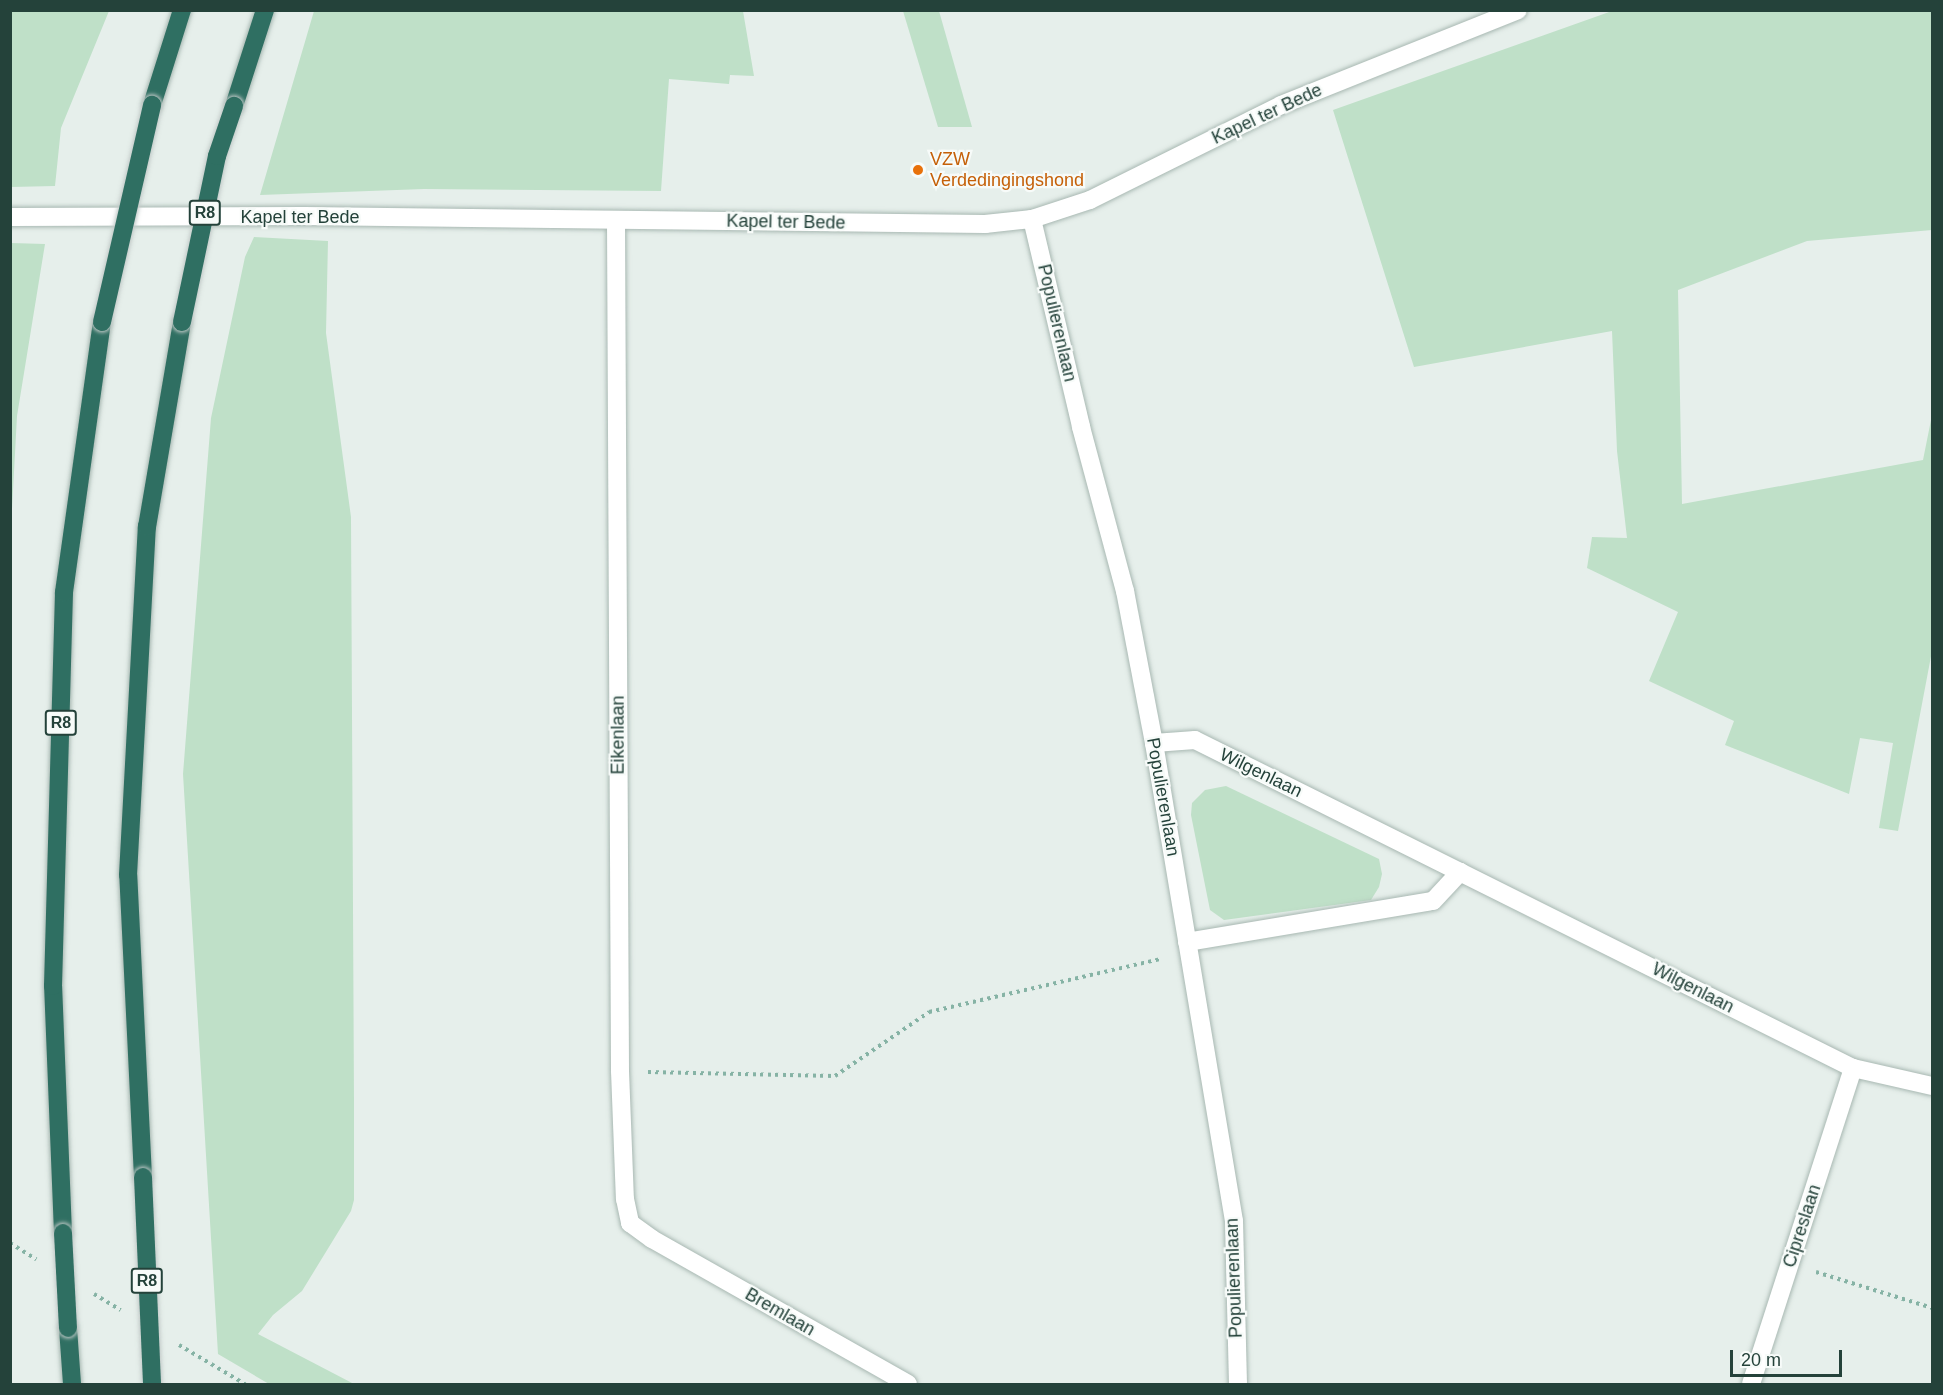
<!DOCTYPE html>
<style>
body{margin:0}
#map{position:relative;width:1943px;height:1395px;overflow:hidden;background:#e6efeb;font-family:Helvetica,sans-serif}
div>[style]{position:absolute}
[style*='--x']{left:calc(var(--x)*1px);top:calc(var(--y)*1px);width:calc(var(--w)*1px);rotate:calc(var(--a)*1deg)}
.green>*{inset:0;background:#bfe0c8}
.path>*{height:4px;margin-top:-2px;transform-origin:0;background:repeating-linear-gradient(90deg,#86b3a5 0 3px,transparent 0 7.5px)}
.roads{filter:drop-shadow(0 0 2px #a8b8b2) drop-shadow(0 0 2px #a8b8b2)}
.minor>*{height:18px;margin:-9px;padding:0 9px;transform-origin:9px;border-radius:9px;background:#fff}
.motorway>*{height:18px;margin:-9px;padding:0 9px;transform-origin:9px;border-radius:9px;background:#2f6f62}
.bridges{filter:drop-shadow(0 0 2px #c2cac8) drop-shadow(0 0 2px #c2cac8)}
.motorway-bridge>*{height:18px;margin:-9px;padding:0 9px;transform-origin:9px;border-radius:9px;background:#2f6f62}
.dots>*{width:16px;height:16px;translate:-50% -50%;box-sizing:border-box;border:3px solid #f7fbf9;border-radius:50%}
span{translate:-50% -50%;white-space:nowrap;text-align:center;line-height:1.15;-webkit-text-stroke:4.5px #f7fbf9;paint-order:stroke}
.shield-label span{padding:2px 4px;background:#f7fbf9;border:2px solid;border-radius:4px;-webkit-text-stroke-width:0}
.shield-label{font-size:16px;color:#24423a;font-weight:700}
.street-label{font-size:18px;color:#24423a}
.food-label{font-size:18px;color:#c56008}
.left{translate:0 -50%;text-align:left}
.frame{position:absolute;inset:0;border:12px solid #24423a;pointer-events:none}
.scale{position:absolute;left:1730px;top:1350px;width:112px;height:27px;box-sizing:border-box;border:3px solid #24423a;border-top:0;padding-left:8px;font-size:18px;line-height:21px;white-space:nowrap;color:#24423a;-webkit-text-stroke:4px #f7fbf9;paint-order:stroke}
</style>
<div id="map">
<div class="green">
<div style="clip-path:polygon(10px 11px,109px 11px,61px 128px,55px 186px,11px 187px)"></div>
<div style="clip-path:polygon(314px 11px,743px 11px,754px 76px,730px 75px,729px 84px,669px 79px,661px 191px,424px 189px,260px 195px)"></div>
<div style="clip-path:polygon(903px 11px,939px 11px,972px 127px,938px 127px)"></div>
<div style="clip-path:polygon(1612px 11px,1932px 11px,1932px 230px,1807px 241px,1678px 290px,1682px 504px,1923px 460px,1932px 415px,1932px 651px,1898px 831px,1879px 828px,1893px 743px,1860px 738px,1849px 794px,1725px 745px,1734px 721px,1649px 681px,1678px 612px,1587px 568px,1592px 537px,1627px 538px,1617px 451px,1612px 331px,1414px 367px,1333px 110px)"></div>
<div style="clip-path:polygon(254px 237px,328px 241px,326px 333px,351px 517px,354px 1102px,354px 1200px,351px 1211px,302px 1291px,273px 1315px,258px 1334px,354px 1384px,269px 1384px,218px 1354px,183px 774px,211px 418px,245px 257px)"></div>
<div style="clip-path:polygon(11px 243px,45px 244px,17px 416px,11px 528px)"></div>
<div style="clip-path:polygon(1226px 786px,1379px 859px,1382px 874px,1379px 887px,1371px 900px,1224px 920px,1210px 910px,1191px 815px,1192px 803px,1205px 790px)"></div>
</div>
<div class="path">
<div style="--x:648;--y:1072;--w:187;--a:1.2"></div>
<div style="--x:835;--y:1076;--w:114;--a:-34.2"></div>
<div style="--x:929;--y:1012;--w:237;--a:-12.9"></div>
<div style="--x:10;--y:1243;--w:31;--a:32"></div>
<div style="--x:1816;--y:1272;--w:121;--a:17.2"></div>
<div style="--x:94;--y:1294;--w:31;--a:31"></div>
<div style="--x:179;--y:1345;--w:77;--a:30.6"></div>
</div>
<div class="roads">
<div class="minor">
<div style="--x:10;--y:217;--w:295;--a:-0.2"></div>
<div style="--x:305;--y:216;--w:680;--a:0.67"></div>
<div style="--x:985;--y:224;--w:47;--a:-6.1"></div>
<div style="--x:1032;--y:219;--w:61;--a:-18.1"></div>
<div style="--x:1090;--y:200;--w:213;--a:-26.4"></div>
<div style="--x:1281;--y:105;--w:255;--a:-21.8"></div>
<div style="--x:1032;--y:219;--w:214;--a:76.7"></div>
<div style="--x:1081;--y:427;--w:170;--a:75"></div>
<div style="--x:1125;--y:591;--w:155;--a:79.2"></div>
<div style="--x:1154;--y:743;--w:485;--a:80.5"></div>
<div style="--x:1234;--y:1221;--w:163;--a:88.6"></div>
<div style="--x:616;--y:220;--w:851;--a:89.73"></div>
<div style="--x:620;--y:1071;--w:128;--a:87.8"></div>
<div style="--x:625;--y:1199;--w:25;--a:78"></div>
<div style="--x:630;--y:1223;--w:27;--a:36"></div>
<div style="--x:652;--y:1239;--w:294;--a:29.5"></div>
<div style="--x:1154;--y:743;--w:41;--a:-4.2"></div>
<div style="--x:1195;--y:740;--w:735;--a:26.5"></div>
<div style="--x:1853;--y:1068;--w:81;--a:12.8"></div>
<div style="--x:1187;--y:942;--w:249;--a:-9.5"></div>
<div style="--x:1433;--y:901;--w:40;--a:-47"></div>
<div style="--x:1751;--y:1384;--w:332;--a:-72.1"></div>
</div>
<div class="motorway">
<div style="--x:152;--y:105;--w:100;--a:-72.5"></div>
<div style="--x:234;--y:106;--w:101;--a:-72.1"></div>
<div style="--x:143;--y:1177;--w:302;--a:-92.8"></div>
<div style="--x:128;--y:875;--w:349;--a:-86.9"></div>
<div style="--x:147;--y:527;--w:208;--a:-80.3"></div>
<div style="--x:63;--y:1233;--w:247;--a:-92.3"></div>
<div style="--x:53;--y:986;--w:394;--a:-88.4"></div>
<div style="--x:64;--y:592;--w:273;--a:-82"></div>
<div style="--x:68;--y:1328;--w:56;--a:85.9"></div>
</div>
</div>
<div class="bridges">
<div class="motorway-bridge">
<div style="--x:102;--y:322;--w:223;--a:-77"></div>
<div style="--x:182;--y:322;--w:170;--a:-78.1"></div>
<div style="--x:217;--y:156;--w:53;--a:-71.2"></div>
<div style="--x:143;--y:1177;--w:207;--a:87.5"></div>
<div style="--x:63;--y:1233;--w:95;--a:87"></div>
</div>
</div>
<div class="dots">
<div style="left:918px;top:170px;background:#e8710a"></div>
</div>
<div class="shield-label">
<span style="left:205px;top:213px">R8</span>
<span style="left:61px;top:723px">R8</span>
<span style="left:147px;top:1281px">R8</span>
</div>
<div class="street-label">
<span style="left:1267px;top:114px;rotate:-25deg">Kapel ter Bede</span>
<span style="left:300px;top:217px">Kapel ter Bede</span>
<span style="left:786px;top:222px;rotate:1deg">Kapel ter Bede</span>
<span style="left:1057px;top:323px;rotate:77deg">Populierenlaan</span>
<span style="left:618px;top:735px;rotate:-90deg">Eikenlaan</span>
<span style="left:1261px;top:773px;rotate:26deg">Wilgenlaan</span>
<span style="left:1163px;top:797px;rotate:80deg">Populierenlaan</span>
<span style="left:1693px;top:988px;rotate:27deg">Wilgenlaan</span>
<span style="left:1802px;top:1226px;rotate:-72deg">Cipreslaan</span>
<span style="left:1234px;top:1278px;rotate:-92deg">Populierenlaan</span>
<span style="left:780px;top:1312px;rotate:30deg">Bremlaan</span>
</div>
<div class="food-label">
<span class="left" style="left:930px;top:170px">VZW<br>Verdedingingshond</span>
</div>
<div class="frame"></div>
<div class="scale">20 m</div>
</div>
